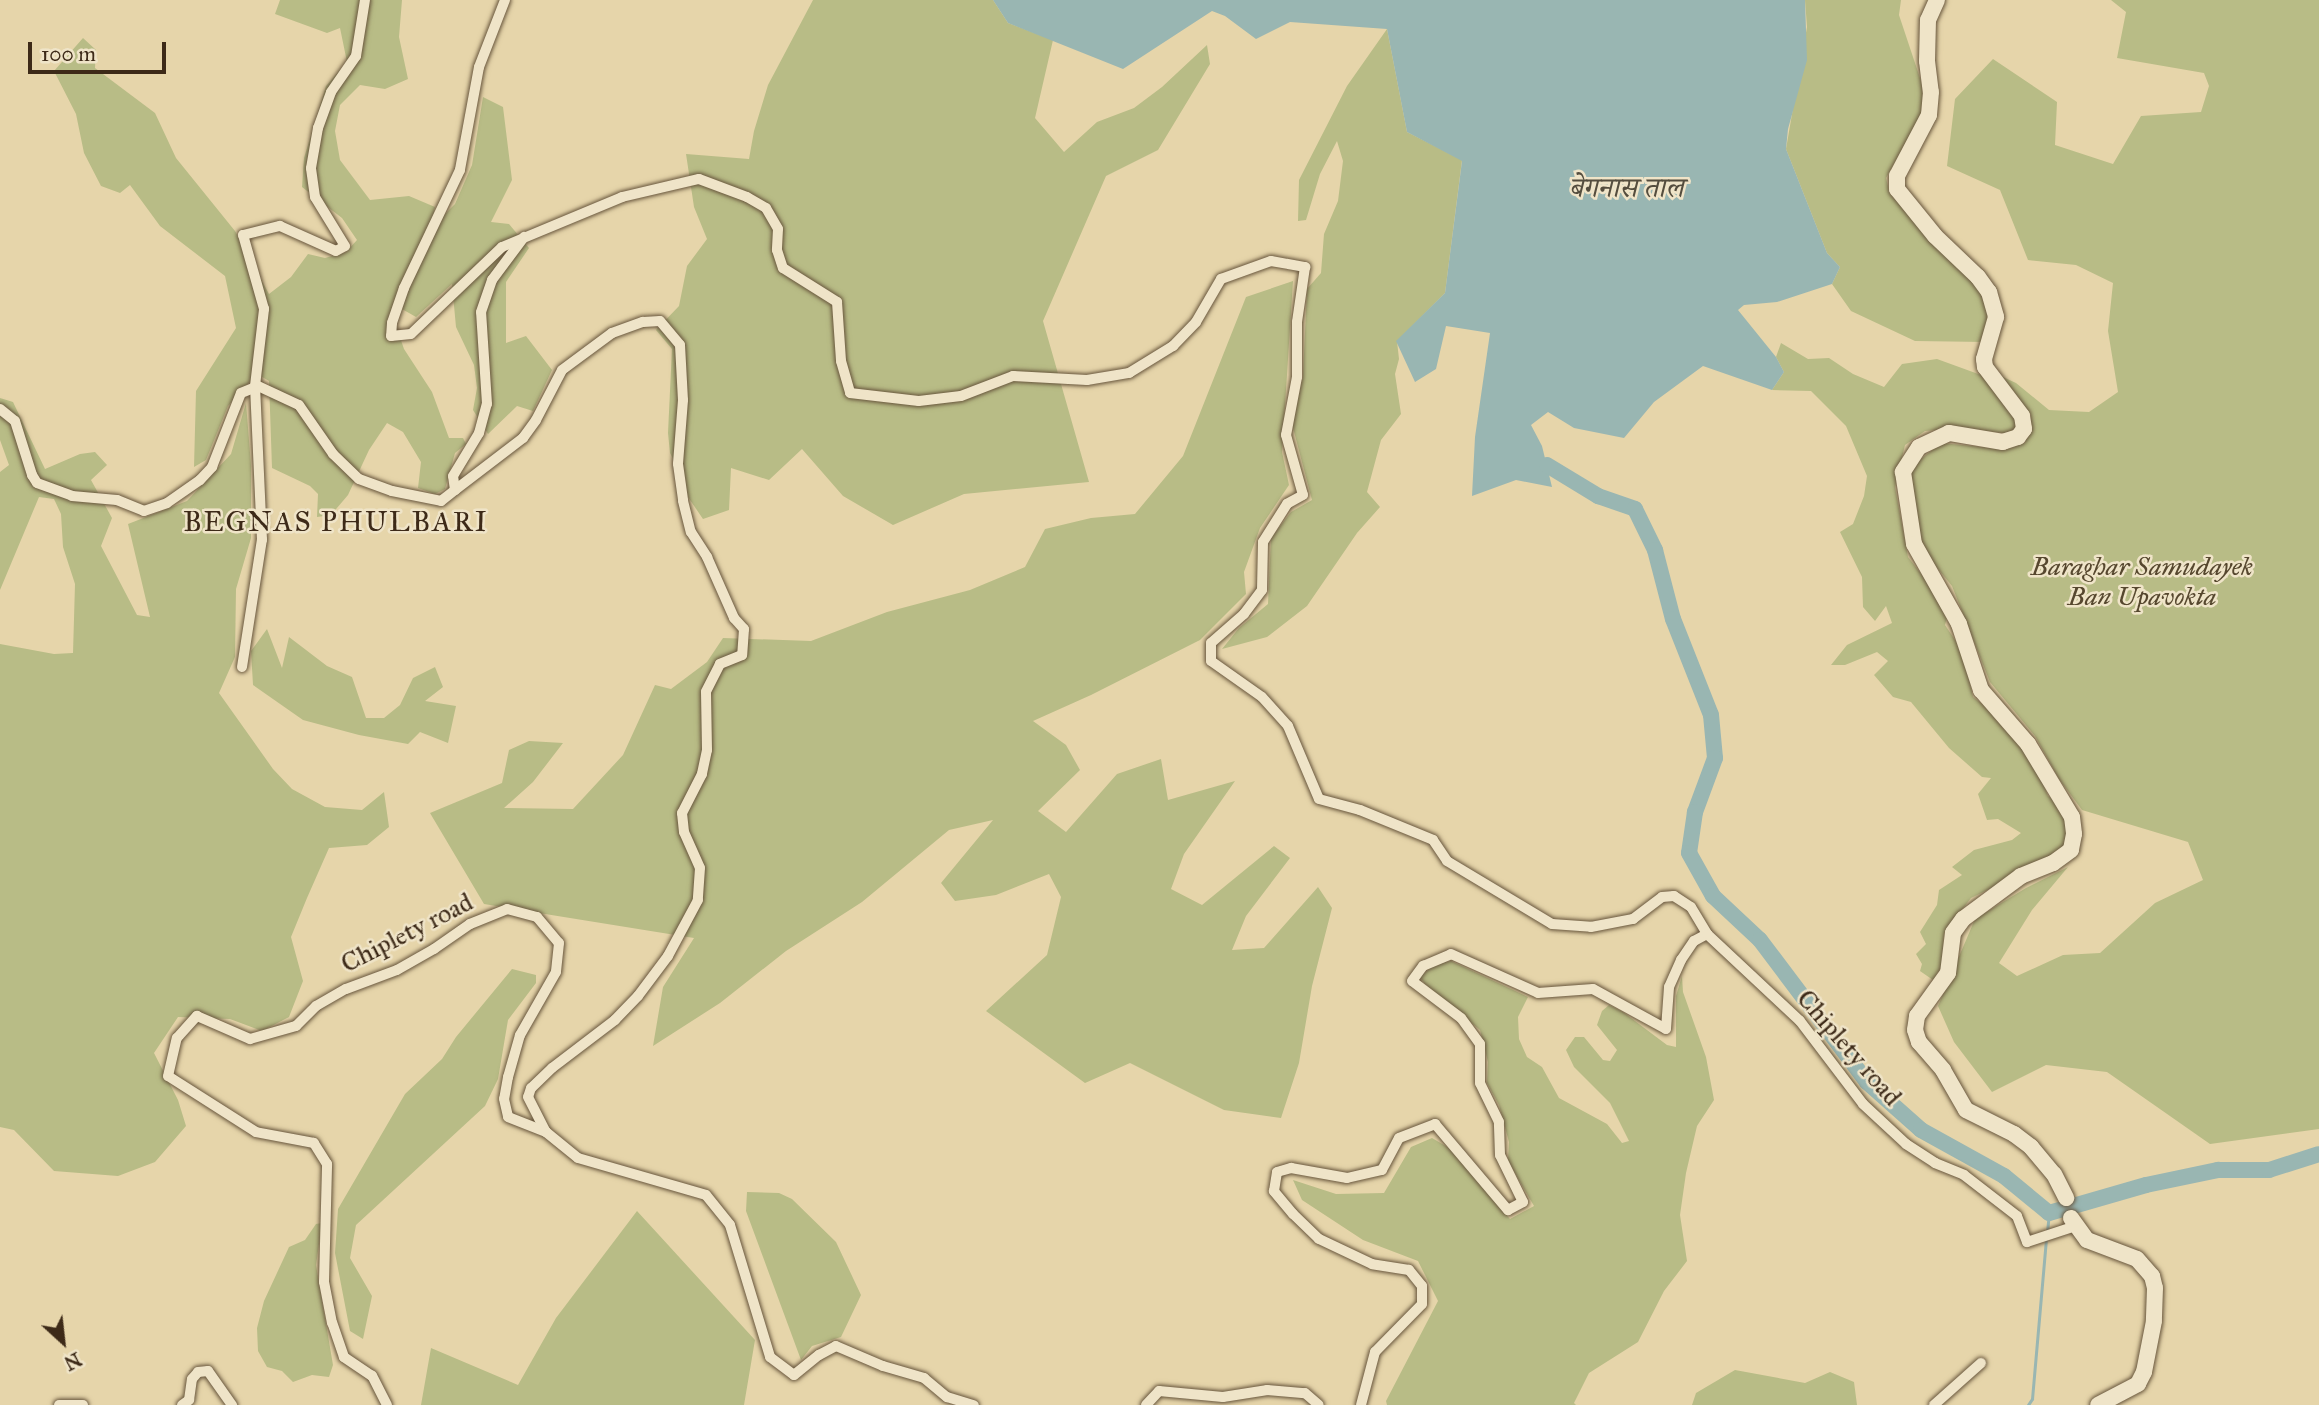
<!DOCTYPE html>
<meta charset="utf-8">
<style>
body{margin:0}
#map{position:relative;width:2319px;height:1405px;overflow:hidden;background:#e6d5aa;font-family:"IM FELL Great Primer","Noto Serif Devanagari",serif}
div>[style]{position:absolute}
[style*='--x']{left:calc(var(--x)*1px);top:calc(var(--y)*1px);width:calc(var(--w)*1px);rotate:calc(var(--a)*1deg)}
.green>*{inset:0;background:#b8bc86}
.water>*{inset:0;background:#99b6b2}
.stream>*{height:2.5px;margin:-1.25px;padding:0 1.25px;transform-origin:1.25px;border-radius:1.25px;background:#99b6b2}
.river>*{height:16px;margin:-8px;padding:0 8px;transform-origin:8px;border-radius:8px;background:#99b6b2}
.roads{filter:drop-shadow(0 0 2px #67553c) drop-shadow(0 0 2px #67553c)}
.minor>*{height:10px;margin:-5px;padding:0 5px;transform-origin:5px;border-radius:5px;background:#efe4c8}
.secondary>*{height:16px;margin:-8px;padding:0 8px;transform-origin:8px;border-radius:8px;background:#efe4c8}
span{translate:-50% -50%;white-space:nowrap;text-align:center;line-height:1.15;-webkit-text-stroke:5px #efe4c8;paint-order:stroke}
.park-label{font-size:26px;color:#56472e;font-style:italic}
.street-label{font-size:26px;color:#3d2a18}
.water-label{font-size:28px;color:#544d3e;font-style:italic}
.neighbourhood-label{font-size:28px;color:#3d2a18;letter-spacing:2px}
.north{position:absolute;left:28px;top:1307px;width:70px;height:70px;-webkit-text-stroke:5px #efe4c8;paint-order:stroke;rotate:153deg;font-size:19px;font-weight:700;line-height:28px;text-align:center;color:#3d2a18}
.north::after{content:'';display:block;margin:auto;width:24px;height:32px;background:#3d2a18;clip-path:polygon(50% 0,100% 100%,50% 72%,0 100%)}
.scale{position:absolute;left:28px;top:42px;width:138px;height:32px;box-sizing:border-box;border:4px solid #3d2a18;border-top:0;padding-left:9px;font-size:21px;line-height:24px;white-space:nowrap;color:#3d2a18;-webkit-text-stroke:5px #efe4c8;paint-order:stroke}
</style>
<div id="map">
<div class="green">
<div style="clip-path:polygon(280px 0,402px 0,399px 37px,408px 79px,385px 89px,360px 85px,340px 105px,335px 131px,340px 160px,370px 200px,409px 196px,435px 207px,431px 228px,455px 204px,472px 165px,483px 97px,503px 107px,512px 180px,491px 222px,509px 224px,529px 248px,506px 282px,506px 343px,526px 336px,552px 370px,533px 411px,517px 406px,488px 434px,473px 410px,477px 388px,474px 365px,456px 327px,452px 284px,416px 317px,402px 309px,396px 326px,404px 349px,432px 392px,449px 438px,463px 438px,466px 444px,455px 453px,445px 489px,435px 494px,418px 488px,421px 462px,403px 432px,387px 423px,369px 450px,348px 495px,331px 515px,317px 517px,318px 494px,310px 486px,272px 468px,269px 381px,257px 374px,228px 406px,206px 460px,194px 467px,196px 391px,236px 328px,225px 276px,160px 226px,130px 185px,120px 193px,101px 186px,84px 153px,76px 114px,54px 71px,83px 38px,96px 50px,95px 68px,155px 113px,176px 158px,235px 231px,269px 294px,291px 277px,308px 254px,325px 258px,346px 252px,357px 240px,342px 218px,302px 187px,304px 158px,326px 86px,347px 62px,340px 28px,327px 33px,275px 14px)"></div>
<div style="clip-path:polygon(813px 0,993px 0,1008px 23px,1053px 40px,1035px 118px,1064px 152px,1097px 122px,1134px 108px,1162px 87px,1207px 45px,1210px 64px,1158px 150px,1106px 176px,1043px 321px,1089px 482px,964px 494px,893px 525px,843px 496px,802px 449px,769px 480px,731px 468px,729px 510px,703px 519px,688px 497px,684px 480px,670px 453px,668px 433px,672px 349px,656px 330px,679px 306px,687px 266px,707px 239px,694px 207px,686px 154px,749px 159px,754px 131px,768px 85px)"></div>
<div style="clip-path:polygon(1805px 0,1901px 0,1899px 15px,1925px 93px,1921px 115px,1886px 178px,1890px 194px,1983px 290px,1993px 322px,1985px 342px,1915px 341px,1851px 311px,1832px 284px,1840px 267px,1827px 253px,1786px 149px,1807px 27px)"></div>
<div style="clip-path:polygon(2111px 0,2319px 0,2319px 1129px,2210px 1144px,2107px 1072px,2046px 1065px,1992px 1092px,1954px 1042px,1938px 1006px,1975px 919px,2026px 888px,2068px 867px,2032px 910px,1999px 963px,2017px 976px,2063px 955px,2100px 953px,2155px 903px,2203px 880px,2188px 842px,2082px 810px,2059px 779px,2035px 736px,1990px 682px,1952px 586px,1926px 554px,1909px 506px,1911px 467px,1941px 443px,1993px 448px,2025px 443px,2031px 415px,2003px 377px,2016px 383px,2049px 410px,2089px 412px,2118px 392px,2108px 331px,2113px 283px,2076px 265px,2028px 260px,2000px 190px,1947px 166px,1955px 99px,1993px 59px,2057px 102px,2055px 145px,2113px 164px,2141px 116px,2201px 112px,2209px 86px,2204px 73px,2117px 58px,2126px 12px)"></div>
<div style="clip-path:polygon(1387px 29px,1407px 132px,1462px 160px,1445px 293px,1397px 341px,1399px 359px,1395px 374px,1401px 414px,1381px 440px,1367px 492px,1380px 507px,1357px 533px,1307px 606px,1267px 637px,1222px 649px,1239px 628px,1268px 604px,1271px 538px,1291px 512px,1312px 500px,1292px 424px,1303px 376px,1307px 289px,1321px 273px,1324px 234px,1338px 201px,1343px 161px,1337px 141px,1320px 174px,1306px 220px,1298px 221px,1299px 180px,1347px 86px)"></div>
<div style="clip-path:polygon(1293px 281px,1282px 452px,1289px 485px,1260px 528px,1244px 572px,1246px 594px,1200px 640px,1091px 695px,1033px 721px,1066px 745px,1080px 770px,1038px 811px,1066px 832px,1117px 774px,1161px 759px,1168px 800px,1235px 781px,1184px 854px,1171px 889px,1202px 905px,1274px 846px,1290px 858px,1246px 916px,1232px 950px,1264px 948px,1318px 887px,1332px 908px,1312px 986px,1299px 1063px,1281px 1118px,1224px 1110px,1130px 1063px,1085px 1083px,986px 1011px,1047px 955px,1061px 897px,1049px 874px,996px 895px,955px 901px,941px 883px,993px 820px,949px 830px,862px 902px,786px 951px,720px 1003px,653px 1046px,663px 987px,694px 938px,484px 904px,430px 813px,502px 783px,509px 750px,529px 741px,563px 743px,533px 782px,504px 808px,573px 809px,623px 755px,655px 685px,671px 689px,707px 662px,723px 638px,811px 641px,887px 612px,970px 590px,1025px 567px,1045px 529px,1091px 518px,1135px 514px,1183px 456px,1246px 297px)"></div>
<div style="clip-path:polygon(1781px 343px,1808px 359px,1829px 358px,1853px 374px,1884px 387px,1902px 364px,1937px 359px,1981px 375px,2017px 419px,2013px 434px,1957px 428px,1925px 431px,1905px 445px,1895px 487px,1908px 557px,1949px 610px,1945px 625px,1963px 652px,1973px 697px,2009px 724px,2034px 760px,2048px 796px,2063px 807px,2072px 843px,2060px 855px,1971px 898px,1944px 933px,1942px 966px,1933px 980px,1920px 971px,1922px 964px,1916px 954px,1926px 944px,1920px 932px,1937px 905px,1939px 890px,1962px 875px,1952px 867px,1974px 850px,2012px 840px,2021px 833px,1998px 819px,1987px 820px,1978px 794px,1991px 778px,1982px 777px,1949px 748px,1911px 702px,1893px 697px,1874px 675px,1888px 661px,1877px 652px,1845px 665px,1831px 665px,1847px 645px,1892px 623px,1886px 606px,1875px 621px,1863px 607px,1862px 577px,1840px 532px,1853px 524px,1864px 496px,1867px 476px,1846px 426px,1811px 391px,1772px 390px,1784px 372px,1776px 357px)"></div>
<div style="clip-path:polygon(0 398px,13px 402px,45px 469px,80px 454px,95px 452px,107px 465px,91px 480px,112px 518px,101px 546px,137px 615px,150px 617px,128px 524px,187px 501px,231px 454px,246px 403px,251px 465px,251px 538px,236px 589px,235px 657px,219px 693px,273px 769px,292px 789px,325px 807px,362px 810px,384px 792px,389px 827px,367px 845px,329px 848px,307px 898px,291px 937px,303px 981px,289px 1017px,262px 1031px,230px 1019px,178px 1017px,154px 1053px,178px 1100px,186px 1126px,155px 1162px,118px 1176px,54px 1171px,14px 1130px,0 1127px,0 644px,54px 654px,73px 653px,75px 584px,63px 547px,61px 514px,54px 499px,39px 497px,0 590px,0 472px,9px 465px,0 440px)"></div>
<div style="clip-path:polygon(267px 629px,282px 668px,289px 637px,327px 666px,352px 677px,366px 718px,384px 718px,400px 705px,413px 678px,435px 667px,443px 687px,425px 701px,456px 706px,448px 743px,420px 732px,408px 744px,359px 735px,303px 720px,253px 685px,251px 651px)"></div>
<div style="clip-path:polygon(1451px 961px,1528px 997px,1518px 1017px,1519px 1039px,1527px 1057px,1542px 1067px,1559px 1098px,1607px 1124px,1622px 1143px,1629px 1141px,1610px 1103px,1574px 1067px,1566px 1050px,1575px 1037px,1584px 1037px,1603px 1060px,1610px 1061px,1617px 1050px,1597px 1025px,1602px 1011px,1609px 1005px,1623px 1012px,1667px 1045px,1676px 1047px,1676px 996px,1682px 976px,1683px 992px,1706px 1057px,1714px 1100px,1697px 1126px,1686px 1173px,1680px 1215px,1687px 1261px,1664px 1291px,1638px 1342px,1589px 1373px,1574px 1403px,1576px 1405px,1387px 1405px,1386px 1401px,1438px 1301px,1418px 1261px,1363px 1240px,1302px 1200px,1293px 1180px,1336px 1194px,1384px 1193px,1411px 1147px,1432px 1138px,1449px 1148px,1510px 1219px,1534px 1206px,1508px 1161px,1509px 1142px,1499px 1105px,1487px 1083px,1488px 1062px,1480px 1030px,1425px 984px,1420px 977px,1435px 964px)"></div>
<div style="clip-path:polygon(512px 969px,536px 975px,536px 983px,508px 1020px,498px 1079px,485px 1106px,356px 1225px,350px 1258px,372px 1296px,363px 1339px,350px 1331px,335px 1253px,338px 1209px,405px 1094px,442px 1059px,456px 1037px)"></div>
<div style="clip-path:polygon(747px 1192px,779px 1193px,792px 1199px,836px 1242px,861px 1295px,841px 1337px,812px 1346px,801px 1360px,746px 1211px)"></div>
<div style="clip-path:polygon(637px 1211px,755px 1340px,744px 1405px,421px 1405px,431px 1348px,518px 1385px,556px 1318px)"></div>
<div style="clip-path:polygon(322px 1223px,316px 1265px,333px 1365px,329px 1377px,312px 1375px,293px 1382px,282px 1371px,267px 1367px,258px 1351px,257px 1328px,264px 1301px,289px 1247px,305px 1240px,316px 1224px)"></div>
<div style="clip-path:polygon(1735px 1370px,1805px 1383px,1830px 1372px,1854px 1382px,1857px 1405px,1692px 1405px,1696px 1393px)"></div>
</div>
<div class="water">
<div style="clip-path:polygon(993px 0,1805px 0,1807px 60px,1788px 129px,1786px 149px,1827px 253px,1840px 267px,1832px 284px,1777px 302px,1744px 305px,1738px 310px,1776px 357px,1784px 372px,1772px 390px,1703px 366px,1654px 402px,1624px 438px,1574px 428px,1548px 412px,1531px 425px,1542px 446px,1552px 487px,1516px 480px,1472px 496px,1475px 437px,1490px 333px,1446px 326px,1436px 369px,1415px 382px,1396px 341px,1445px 293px,1462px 161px,1407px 132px,1387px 29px,1290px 22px,1256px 39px,1225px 16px,1212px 11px,1123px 69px,1008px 23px)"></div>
</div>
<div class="stream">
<div style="--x:2047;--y:1232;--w:19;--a:-84"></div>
<div style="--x:2028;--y:1405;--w:7;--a:-56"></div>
<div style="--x:2032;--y:1399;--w:162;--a:-85"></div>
</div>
<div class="river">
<div style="--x:1547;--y:465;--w:60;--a:31.3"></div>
<div style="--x:1598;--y:496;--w:39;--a:19"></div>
<div style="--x:1635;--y:509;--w:46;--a:64"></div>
<div style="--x:1655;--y:550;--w:71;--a:75.4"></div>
<div style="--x:1673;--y:619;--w:103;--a:68.4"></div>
<div style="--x:1711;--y:715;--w:43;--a:84.7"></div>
<div style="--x:1715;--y:758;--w:58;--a:110.3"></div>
<div style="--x:1695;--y:812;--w:41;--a:98.3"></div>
<div style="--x:1689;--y:853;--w:49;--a:60.8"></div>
<div style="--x:1713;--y:896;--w:64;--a:43.1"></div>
<div style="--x:1760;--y:940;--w:178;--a:53"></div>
<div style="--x:1867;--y:1082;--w:72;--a:41.6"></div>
<div style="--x:1921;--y:1130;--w:95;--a:29"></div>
<div style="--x:2004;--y:1176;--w:58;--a:39.4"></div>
<div style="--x:2049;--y:1213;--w:101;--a:-16.1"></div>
<div style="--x:2146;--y:1185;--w:74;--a:-11.8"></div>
<div style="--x:2218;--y:1170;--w:51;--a:0"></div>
<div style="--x:2269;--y:1170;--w:52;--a:-17.7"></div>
</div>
<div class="roads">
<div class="minor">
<div style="--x:505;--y:0;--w:72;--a:111.2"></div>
<div style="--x:479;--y:67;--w:105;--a:100.5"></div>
<div style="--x:460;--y:170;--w:131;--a:115.4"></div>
<div style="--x:404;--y:288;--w:37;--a:109"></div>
<div style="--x:392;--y:323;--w:13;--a:94"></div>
<div style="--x:391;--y:336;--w:20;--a:-6"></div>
<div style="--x:411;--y:334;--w:126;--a:-43.7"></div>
<div style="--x:502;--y:247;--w:130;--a:-22.6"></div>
<div style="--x:622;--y:197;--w:79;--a:-13.2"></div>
<div style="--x:699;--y:179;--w:51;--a:20.6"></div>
<div style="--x:747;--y:197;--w:22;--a:30"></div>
<div style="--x:766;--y:208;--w:24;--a:60"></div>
<div style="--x:778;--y:229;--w:21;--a:93"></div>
<div style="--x:777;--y:250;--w:19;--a:72"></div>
<div style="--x:783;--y:268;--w:64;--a:32.2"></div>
<div style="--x:837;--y:302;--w:59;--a:86.1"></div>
<div style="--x:841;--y:361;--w:33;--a:74"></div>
<div style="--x:850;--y:393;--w:69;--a:6.6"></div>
<div style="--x:919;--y:401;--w:42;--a:-6.8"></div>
<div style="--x:961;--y:396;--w:56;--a:-21"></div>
<div style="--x:1013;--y:376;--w:74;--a:3.1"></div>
<div style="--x:1087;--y:380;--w:43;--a:-9.5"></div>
<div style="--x:1129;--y:373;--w:52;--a:-31.5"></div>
<div style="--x:1173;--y:346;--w:33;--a:-46"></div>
<div style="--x:1196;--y:322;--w:50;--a:-59.8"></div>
<div style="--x:1221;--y:279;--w:53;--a:-19.8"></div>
<div style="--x:1271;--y:261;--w:35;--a:10"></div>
<div style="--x:1305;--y:267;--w:56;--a:98.3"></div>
<div style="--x:1297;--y:322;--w:55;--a:90"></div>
<div style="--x:1297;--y:377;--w:59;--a:100.7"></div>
<div style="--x:1286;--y:435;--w:62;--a:74.2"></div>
<div style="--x:1303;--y:495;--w:18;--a:151"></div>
<div style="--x:1287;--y:504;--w:45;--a:122.3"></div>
<div style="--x:1263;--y:542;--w:48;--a:91.2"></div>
<div style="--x:1262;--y:590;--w:30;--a:127"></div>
<div style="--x:1244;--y:614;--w:44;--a:138.7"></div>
<div style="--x:1211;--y:643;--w:18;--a:90"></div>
<div style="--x:1211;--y:661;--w:62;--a:35.2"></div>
<div style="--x:1262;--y:697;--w:39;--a:48"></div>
<div style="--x:1288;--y:726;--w:79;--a:67"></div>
<div style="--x:1319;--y:799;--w:42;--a:15"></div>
<div style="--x:1360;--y:810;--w:79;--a:22.3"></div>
<div style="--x:1433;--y:840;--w:25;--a:56"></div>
<div style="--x:1447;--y:861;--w:122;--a:31"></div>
<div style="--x:1552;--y:924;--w:39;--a:4"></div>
<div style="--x:1591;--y:927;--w:43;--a:-10.8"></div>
<div style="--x:1633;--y:919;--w:36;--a:-37"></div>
<div style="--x:1662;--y:897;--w:12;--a:-5"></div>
<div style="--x:1674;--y:896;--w:20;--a:33"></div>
<div style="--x:1691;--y:907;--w:31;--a:59"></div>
<div style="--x:0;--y:409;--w:19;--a:39"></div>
<div style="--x:15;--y:421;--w:57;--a:72.5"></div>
<div style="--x:32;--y:475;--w:9;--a:58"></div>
<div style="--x:37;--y:483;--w:37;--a:20"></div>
<div style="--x:72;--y:496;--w:45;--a:5.1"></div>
<div style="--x:117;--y:500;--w:29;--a:22"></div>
<div style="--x:144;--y:511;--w:24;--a:-19"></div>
<div style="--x:167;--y:503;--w:40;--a:-34.9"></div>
<div style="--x:200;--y:480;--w:18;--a:-47"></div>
<div style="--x:212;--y:467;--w:79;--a:-68.6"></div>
<div style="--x:241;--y:393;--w:18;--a:-22"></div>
<div style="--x:258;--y:386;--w:45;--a:24.9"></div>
<div style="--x:299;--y:405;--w:60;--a:55.2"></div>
<div style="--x:333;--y:454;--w:36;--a:44"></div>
<div style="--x:359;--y:479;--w:35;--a:20"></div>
<div style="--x:392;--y:491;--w:50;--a:11.5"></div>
<div style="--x:441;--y:501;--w:18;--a:-38"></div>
<div style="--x:455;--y:490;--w:14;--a:-98"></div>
<div style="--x:453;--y:476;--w:50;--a:-58.8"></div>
<div style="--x:479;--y:433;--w:30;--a:-75"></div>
<div style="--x:487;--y:404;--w:92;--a:-93.7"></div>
<div style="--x:481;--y:312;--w:34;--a:-71"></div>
<div style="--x:492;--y:280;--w:54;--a:-53.3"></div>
<div style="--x:455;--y:490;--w:86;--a:-37.4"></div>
<div style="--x:523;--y:438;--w:22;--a:-54"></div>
<div style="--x:536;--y:420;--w:56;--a:-62.5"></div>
<div style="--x:562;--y:370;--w:62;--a:-36.5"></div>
<div style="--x:612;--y:333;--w:33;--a:-20"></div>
<div style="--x:643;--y:322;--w:17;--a:-3"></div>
<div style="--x:660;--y:321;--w:31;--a:50"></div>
<div style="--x:680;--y:345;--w:55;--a:86.9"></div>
<div style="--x:683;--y:400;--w:64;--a:94.5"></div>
<div style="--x:678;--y:464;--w:37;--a:82"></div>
<div style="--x:683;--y:501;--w:32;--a:76"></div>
<div style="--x:691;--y:532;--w:30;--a:57"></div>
<div style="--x:707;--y:557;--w:67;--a:66.1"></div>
<div style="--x:734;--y:618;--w:15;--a:48"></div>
<div style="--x:744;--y:629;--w:26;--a:94"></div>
<div style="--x:742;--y:655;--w:24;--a:158"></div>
<div style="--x:720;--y:664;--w:31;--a:117"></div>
<div style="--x:706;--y:692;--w:58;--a:89"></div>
<div style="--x:707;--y:750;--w:25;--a:102"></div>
<div style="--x:702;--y:774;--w:44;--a:117.1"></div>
<div style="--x:682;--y:813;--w:19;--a:84"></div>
<div style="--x:684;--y:832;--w:39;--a:66"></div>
<div style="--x:700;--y:868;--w:32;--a:94"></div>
<div style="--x:698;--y:900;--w:64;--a:118.2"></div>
<div style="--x:668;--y:956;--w:50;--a:126.9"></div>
<div style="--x:638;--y:996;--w:33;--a:134"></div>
<div style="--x:615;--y:1020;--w:79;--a:142.7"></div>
<div style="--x:552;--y:1068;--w:29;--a:136"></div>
<div style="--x:531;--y:1088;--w:9;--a:108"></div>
<div style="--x:528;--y:1097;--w:39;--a:63"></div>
<div style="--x:242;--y:667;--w:129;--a:-81.1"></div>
<div style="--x:262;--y:540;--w:154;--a:-92.6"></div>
<div style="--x:255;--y:386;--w:78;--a:-83.3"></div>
<div style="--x:264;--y:309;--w:77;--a:-105.8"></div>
<div style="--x:243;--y:235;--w:38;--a:-14"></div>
<div style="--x:280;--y:226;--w:61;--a:24.1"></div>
<div style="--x:336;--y:251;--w:10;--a:-29"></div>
<div style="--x:345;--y:246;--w:57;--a:-121.5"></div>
<div style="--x:315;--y:197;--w:29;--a:-98"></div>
<div style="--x:311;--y:168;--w:41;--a:-80.1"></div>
<div style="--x:318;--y:128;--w:38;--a:-70"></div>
<div style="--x:331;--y:92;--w:44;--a:-55.2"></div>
<div style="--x:356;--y:56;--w:57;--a:-80.9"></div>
<div style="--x:59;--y:1405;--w:24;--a:0"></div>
<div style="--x:182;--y:1405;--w:9;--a:-36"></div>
<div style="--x:189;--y:1400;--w:21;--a:-82"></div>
<div style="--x:192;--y:1379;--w:9;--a:-49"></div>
<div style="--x:198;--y:1372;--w:10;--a:-6"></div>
<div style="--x:208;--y:1371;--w:42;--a:54.8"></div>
<div style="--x:387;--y:1405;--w:33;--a:-117"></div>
<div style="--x:372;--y:1376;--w:34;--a:-146"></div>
<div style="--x:344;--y:1357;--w:36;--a:-109"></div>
<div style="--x:332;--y:1323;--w:42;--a:-101"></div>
<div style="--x:324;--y:1282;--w:118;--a:-88.5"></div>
<div style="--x:327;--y:1164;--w:25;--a:-122"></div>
<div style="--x:314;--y:1143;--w:59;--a:-169.3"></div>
<div style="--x:256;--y:1132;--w:104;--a:-147.5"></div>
<div style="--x:168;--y:1076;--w:39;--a:-77"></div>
<div style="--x:177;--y:1038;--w:30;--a:-48"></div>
<div style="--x:197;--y:1016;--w:58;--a:23.5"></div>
<div style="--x:250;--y:1039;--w:48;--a:-15.8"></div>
<div style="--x:296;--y:1026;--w:28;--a:-45"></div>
<div style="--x:316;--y:1006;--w:34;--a:-30"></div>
<div style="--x:346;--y:989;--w:54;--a:-20.4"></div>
<div style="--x:397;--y:970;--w:43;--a:-29.6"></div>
<div style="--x:434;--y:949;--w:44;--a:-34.8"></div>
<div style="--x:470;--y:924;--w:40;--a:-22"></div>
<div style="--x:507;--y:909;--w:31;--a:15"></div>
<div style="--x:537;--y:917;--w:34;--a:50"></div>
<div style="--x:559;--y:943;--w:29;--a:96"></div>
<div style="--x:556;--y:972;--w:73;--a:119.7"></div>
<div style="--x:520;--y:1035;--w:44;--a:105.9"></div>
<div style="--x:508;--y:1077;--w:22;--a:100"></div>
<div style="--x:504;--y:1099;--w:18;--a:77"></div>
<div style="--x:508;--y:1117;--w:41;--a:21.5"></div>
<div style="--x:546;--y:1132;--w:41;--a:39.1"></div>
<div style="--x:578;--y:1158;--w:133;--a:16.1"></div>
<div style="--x:706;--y:1195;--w:38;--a:51"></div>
<div style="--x:730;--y:1225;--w:138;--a:73.1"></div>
<div style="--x:770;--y:1357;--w:30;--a:37"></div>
<div style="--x:794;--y:1375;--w:32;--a:-39"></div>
<div style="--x:819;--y:1355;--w:19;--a:-28"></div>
<div style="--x:836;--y:1346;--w:51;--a:23.1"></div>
<div style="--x:883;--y:1366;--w:43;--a:16.3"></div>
<div style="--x:924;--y:1378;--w:30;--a:40"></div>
<div style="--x:947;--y:1397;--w:28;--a:17"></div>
<div style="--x:1146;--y:1405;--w:19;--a:-47"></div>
<div style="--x:1159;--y:1391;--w:64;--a:5.4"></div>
<div style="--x:1223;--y:1397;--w:45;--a:-9"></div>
<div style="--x:1267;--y:1390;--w:38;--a:5"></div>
<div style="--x:1305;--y:1393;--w:18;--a:41"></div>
<div style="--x:1361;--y:1405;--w:55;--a:-75.2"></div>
<div style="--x:1375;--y:1352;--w:67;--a:-45.6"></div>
<div style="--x:1422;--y:1304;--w:18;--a:-90"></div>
<div style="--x:1422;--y:1286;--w:21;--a:-129"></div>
<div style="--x:1409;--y:1270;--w:37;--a:-171"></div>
<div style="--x:1372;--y:1264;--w:59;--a:-154.7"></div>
<div style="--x:1319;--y:1239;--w:36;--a:-136"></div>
<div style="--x:1293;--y:1214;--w:30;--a:-130"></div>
<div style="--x:1274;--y:1191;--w:19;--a:-81"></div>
<div style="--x:1277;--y:1172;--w:15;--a:-16"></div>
<div style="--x:1291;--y:1168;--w:57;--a:10.1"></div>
<div style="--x:1347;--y:1178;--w:36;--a:-13"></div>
<div style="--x:1382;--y:1170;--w:36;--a:-62"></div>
<div style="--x:1399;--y:1138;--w:39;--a:-21"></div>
<div style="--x:1435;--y:1124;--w:113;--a:49.7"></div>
<div style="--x:1508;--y:1210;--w:17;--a:-28"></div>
<div style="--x:1523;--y:1202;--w:52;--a:-116.1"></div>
<div style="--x:1500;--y:1155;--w:33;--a:-92"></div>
<div style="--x:1499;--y:1122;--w:43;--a:-116"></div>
<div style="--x:1480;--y:1083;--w:39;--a:-90"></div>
<div style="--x:1480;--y:1044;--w:32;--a:-126"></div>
<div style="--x:1461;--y:1018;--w:61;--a:-142.9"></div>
<div style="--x:1412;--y:981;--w:19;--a:-54"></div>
<div style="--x:1423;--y:966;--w:30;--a:-23"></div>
<div style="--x:1451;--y:954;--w:95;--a:24.1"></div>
<div style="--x:1538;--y:993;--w:55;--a:-4.2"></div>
<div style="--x:1593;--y:989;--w:83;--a:28.7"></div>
<div style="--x:1666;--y:1029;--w:42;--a:-85.9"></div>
<div style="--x:1669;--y:987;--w:30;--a:-66"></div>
<div style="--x:1681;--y:960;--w:23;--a:-56"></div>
<div style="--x:1694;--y:941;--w:15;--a:-28"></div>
<div style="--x:1707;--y:934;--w:127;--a:43.1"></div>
<div style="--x:1800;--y:1021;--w:104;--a:52.8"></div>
<div style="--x:1863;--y:1104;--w:59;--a:42.9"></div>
<div style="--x:1906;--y:1144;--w:35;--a:33"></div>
<div style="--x:1935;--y:1163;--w:31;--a:22"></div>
<div style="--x:1964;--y:1175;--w:67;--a:37.7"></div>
<div style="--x:2017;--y:1216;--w:28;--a:69"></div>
<div style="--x:2027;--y:1242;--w:52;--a:-18.1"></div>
<div style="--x:1934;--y:1405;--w:63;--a:-41.8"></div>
</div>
<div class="secondary">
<div style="--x:1937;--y:0;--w:22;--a:114"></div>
<div style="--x:1928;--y:20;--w:41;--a:91.4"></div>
<div style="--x:1927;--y:61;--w:31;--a:83"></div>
<div style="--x:1931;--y:92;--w:23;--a:95"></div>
<div style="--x:1929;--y:115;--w:69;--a:117.7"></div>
<div style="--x:1897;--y:176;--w:13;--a:90"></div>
<div style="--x:1897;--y:189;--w:60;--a:51"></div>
<div style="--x:1935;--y:236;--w:59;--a:43.6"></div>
<div style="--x:1978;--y:277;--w:19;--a:54"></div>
<div style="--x:1989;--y:292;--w:26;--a:74"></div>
<div style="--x:1996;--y:317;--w:44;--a:105.9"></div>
<div style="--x:1984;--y:359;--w:8;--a:83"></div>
<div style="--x:1985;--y:367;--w:61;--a:52.9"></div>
<div style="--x:2022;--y:416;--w:13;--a:81"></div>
<div style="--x:2024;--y:429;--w:10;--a:127"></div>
<div style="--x:2018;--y:437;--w:16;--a:162"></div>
<div style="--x:2003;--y:442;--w:55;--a:-170.5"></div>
<div style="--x:1949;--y:433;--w:33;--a:155"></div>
<div style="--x:1919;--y:447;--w:30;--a:123"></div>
<div style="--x:1903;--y:472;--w:73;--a:81.3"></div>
<div style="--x:1914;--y:544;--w:92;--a:60.6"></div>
<div style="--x:1959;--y:624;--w:70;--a:71.6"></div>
<div style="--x:1981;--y:690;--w:72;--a:49"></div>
<div style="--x:2028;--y:744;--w:85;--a:58.9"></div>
<div style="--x:2072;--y:817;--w:17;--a:83"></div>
<div style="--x:2074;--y:834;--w:16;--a:101"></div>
<div style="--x:2071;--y:850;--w:22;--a:144"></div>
<div style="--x:2053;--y:863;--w:35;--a:158"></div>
<div style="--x:2021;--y:876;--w:72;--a:143.4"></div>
<div style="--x:1963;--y:919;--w:17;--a:126"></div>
<div style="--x:1953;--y:933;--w:40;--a:97.1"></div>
<div style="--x:1948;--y:973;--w:53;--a:125.8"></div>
<div style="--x:1917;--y:1016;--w:14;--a:98"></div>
<div style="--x:1915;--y:1030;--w:13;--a:72"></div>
<div style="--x:1919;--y:1042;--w:37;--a:49"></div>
<div style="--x:1943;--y:1070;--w:46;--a:60.1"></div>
<div style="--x:1966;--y:1110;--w:54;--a:26.6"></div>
<div style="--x:2014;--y:1134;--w:21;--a:37"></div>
<div style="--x:2031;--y:1147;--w:35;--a:50"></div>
<div style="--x:2054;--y:1174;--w:27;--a:63"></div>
<div style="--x:2071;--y:1218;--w:27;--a:54"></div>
<div style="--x:2087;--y:1240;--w:53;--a:20.8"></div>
<div style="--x:2137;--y:1259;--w:23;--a:49"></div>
<div style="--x:2152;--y:1276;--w:12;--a:76"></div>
<div style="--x:2155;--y:1288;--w:33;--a:92"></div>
<div style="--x:2154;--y:1321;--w:52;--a:101.1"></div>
<div style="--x:2144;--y:1372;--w:13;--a:117"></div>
<div style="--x:2138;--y:1384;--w:45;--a:152.3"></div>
</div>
</div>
<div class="park-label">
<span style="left:2142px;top:582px">Baraghar Samudayek<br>Ban Upavokta</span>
</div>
<div class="street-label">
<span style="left:407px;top:933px;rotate:-27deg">Chiplety road</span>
<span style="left:1849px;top:1048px;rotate:49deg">Chiplety road</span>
</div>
<div class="water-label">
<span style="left:1626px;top:188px">बेगनास ताल</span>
</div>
<div class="neighbourhood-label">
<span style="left:336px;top:522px">BEGNAS PHULBARI</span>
</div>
<div class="north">N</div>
<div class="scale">100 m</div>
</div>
